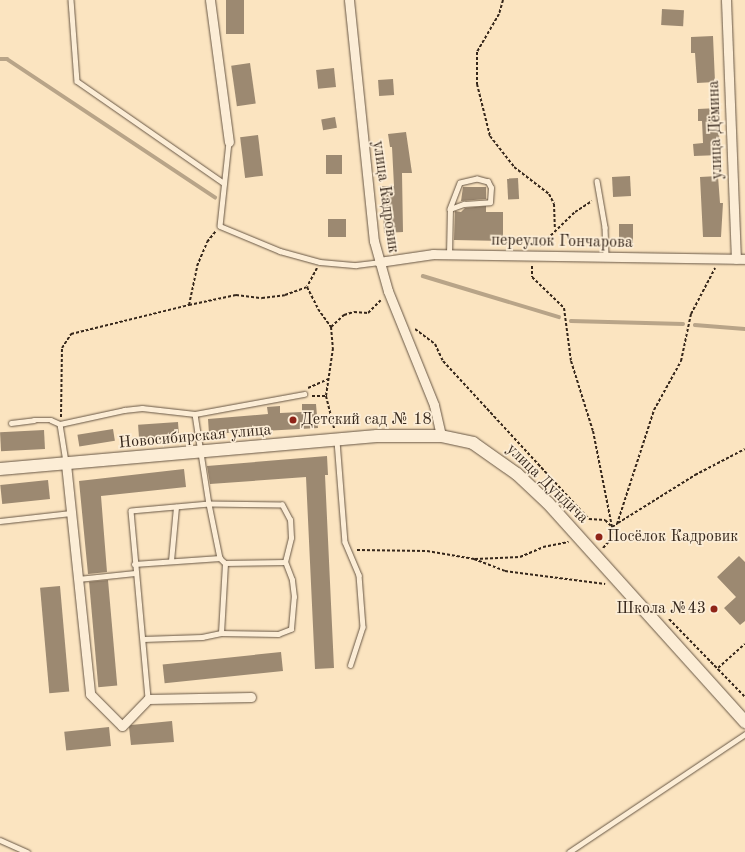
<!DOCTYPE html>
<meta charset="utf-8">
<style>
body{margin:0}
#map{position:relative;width:745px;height:852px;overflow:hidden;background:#fbe4c0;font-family:"Old Standard TT",serif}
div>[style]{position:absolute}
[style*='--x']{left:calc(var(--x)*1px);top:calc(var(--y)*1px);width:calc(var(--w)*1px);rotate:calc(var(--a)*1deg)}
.stream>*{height:3.5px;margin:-1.75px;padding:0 1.75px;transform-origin:1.75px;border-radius:1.75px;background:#b8a488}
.building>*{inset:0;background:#9c8971;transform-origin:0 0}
.path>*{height:2px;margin-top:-1px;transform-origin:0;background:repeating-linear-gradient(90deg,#36271b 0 3px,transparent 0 5px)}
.roads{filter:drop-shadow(0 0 1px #675644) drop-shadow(0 0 1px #675644)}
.service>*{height:4.5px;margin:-2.25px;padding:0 2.25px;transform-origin:2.25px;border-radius:2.25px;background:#fcedd6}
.minor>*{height:9px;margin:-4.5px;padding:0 4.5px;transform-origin:4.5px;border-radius:4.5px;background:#fcedd6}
.secondary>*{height:12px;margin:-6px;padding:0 6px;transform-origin:6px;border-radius:6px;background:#fcedd6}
.dots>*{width:11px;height:11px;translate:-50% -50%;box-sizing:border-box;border:2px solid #fcedd6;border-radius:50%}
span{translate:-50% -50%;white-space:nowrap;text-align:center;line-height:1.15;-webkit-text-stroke:3.5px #fcedd6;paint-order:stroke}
.street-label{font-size:16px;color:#36271b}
.poi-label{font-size:16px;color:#36271b}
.left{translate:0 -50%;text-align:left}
.right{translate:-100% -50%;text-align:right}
</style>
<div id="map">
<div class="stream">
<div style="--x:0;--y:59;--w:7;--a:0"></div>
<div style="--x:7;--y:59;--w:250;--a:33.6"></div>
<div style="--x:423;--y:276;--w:142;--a:16.8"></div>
<div style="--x:571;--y:321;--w:112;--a:1.5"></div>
<div style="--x:695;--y:325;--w:50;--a:4.6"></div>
</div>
<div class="building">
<div style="left:226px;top:0;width:18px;height:34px"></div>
<div style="left:662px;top:9px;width:22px;height:16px;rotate:3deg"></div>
<div style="clip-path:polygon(713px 36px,715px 82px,697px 83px,695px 53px,691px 53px,691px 37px)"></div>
<div style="left:250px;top:63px;width:41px;height:19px;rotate:82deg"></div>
<div style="left:334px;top:68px;width:19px;height:18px;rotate:84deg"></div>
<div style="left:393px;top:79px;width:16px;height:15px;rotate:86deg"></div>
<div style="clip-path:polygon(718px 108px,720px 155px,694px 156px,693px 144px,703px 143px,702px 121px,698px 121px,698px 109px)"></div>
<div style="left:335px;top:117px;width:11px;height:14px;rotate:80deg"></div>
<div style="clip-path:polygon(406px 132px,412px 173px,402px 173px,403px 232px,384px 233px,382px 186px,394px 186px,392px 147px,390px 147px,388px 134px)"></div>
<div style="left:258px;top:135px;width:41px;height:18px;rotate:83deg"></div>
<div style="left:326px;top:155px;width:16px;height:19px"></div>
<div style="left:630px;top:176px;width:20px;height:18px;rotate:87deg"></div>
<div style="clip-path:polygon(718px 176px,720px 203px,723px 203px,721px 237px,703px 237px,700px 177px)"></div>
<div style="left:518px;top:178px;width:21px;height:11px;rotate:87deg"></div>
<div style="clip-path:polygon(463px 187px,486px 187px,486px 199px,461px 201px)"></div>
<div style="clip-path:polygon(486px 206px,486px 212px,503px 212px,503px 241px,454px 240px,455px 211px,461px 212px,465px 208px)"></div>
<div style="left:328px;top:219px;width:18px;height:18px"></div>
<div style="left:633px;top:224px;width:19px;height:14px;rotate:90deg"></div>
<div style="clip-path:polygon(302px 404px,316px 404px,318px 428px,209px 434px,208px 419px,268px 414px,267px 407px,280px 406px,280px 413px,302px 412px)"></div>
<div style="left:178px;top:422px;width:14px;height:40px;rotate:86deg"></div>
<div style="left:113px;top:429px;width:12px;height:36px;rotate:81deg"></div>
<div style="left:44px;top:430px;width:19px;height:44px;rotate:87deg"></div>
<div style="clip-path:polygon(327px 456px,328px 475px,325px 475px,334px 668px,315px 669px,306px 477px,210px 484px,207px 466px)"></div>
<div style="clip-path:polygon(184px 469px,186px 487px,101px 496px,107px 572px,88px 574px,79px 481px)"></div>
<div style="left:48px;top:480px;width:19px;height:48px;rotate:84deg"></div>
<div style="clip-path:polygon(739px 556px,745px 562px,745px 621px,740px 625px,724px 608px,736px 597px,717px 577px)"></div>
<div style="left:108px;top:580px;width:106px;height:19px;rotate:85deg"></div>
<div style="left:60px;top:586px;width:106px;height:20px;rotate:85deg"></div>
<div style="left:281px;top:652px;width:19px;height:119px;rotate:84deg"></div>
<div style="clip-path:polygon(172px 721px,174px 742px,131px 745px,129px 727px,131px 725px)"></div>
<div style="left:109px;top:727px;width:19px;height:45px;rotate:84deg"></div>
</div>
<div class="path">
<div style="--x:503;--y:0;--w:15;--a:106"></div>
<div style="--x:499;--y:14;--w:44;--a:120.1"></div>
<div style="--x:477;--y:52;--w:32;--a:90"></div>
<div style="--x:477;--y:84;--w:54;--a:76"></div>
<div style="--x:490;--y:136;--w:39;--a:52"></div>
<div style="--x:514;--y:167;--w:44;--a:37.6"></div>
<div style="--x:549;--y:194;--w:11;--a:63"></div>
<div style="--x:554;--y:204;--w:25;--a:88"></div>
<div style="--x:540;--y:246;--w:49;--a:-44.2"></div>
<div style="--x:575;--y:212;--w:20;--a:-33"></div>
<div style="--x:532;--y:266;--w:11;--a:90"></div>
<div style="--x:532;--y:277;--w:45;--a:44.1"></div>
<div style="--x:564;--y:308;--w:53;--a:82.5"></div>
<div style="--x:571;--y:361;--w:73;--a:72.6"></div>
<div style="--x:593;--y:431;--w:98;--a:78.8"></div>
<div style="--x:317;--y:268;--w:21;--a:118"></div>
<div style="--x:307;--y:287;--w:25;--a:63"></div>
<div style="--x:318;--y:309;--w:22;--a:54"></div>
<div style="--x:331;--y:327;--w:21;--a:85"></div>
<div style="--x:333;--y:348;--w:49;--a:98.3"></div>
<div style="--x:326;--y:396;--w:34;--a:76"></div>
<div style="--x:189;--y:305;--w:48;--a:-12"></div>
<div style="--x:236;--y:295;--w:26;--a:7"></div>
<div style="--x:262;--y:298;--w:23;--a:-7"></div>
<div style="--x:285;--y:295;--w:23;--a:-20"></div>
<div style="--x:331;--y:327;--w:18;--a:-43"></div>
<div style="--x:344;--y:315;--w:10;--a:-17"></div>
<div style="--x:354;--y:312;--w:14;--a:4"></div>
<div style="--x:368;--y:313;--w:18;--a:-45"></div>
<div style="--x:415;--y:329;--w:25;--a:37"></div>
<div style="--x:435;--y:344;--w:19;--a:65"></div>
<div style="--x:443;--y:361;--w:215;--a:47.3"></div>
<div style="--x:589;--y:519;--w:16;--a:4"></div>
<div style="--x:605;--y:520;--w:8;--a:45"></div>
<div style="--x:308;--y:388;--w:22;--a:-24"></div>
<div style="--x:312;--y:396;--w:14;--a:0"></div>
<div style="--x:61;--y:417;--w:69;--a:-89.2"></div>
<div style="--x:62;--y:348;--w:17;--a:-57"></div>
<div style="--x:71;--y:334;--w:122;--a:-13.8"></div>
<div style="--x:189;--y:305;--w:40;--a:-78"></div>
<div style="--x:197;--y:266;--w:26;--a:-67"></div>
<div style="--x:207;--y:242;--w:14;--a:-51"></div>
<div style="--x:618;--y:523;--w:91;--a:-31.9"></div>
<div style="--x:695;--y:475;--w:56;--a:-27.5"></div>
<div style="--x:603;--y:548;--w:12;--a:-48"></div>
<div style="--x:611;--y:539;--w:12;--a:-85"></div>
<div style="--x:612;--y:527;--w:6;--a:-31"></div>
<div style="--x:617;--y:524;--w:120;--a:-72"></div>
<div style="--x:654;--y:410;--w:56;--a:-61.1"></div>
<div style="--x:681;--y:361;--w:48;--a:-78"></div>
<div style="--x:691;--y:314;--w:52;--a:-62.4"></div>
<div style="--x:357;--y:550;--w:70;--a:0.8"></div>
<div style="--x:427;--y:551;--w:48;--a:9.7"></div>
<div style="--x:474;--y:559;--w:33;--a:21"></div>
<div style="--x:505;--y:571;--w:101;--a:7.4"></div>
<div style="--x:475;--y:559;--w:45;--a:-2.5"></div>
<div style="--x:520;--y:557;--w:25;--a:-23"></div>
<div style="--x:543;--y:547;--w:26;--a:-11"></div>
<div style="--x:669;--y:619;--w:109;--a:45.7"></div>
<div style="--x:718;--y:668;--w:36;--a:-42"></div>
</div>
<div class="roads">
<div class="service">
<div style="--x:71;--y:0;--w:81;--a:85.8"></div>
<div style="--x:77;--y:81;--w:179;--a:34.8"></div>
<div style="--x:229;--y:142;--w:84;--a:96.1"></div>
<div style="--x:220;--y:226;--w:65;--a:22.6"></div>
<div style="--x:280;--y:251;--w:41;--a:15.4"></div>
<div style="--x:320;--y:262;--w:36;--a:5"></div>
<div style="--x:356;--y:265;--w:23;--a:-7"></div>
<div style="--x:597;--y:181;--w:47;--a:80.1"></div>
<div style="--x:605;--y:227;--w:30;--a:88"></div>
<div style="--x:449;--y:255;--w:46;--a:-88.8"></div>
<div style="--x:450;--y:209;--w:15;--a:-20"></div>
<div style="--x:464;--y:204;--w:26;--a:-4"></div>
<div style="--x:490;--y:202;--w:14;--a:-86"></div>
<div style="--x:491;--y:188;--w:7;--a:-117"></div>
<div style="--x:488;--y:182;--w:11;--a:-165"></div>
<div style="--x:477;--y:179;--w:17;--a:167"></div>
<div style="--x:460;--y:183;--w:28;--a:111"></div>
<div style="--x:195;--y:414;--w:91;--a:81.2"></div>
<div style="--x:209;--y:504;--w:55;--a:78.5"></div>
<div style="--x:220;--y:558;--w:7;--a:45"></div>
<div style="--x:225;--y:563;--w:60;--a:-1"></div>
<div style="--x:11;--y:423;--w:23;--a:-7"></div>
<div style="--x:34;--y:420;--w:17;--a:0"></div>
<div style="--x:51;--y:420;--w:10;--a:24"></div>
<div style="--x:60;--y:424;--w:66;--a:-12.3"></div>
<div style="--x:124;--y:410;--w:18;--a:-6"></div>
<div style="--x:142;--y:408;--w:53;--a:6.5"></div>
<div style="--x:195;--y:414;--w:111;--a:-10.4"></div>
<div style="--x:60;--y:424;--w:38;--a:81"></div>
<div style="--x:337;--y:441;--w:101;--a:85.5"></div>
<div style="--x:345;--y:542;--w:36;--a:67"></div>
<div style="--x:359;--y:575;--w:52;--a:85.6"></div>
<div style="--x:363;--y:627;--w:40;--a:108"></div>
<div style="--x:0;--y:521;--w:71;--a:-6.4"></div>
<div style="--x:171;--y:561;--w:54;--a:-84.7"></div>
<div style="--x:134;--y:564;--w:86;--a:-4"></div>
<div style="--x:78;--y:579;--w:57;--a:-6"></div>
<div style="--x:221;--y:633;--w:70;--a:-86.7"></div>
<div style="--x:143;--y:639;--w:59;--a:-1.9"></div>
<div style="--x:202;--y:637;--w:19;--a:-12"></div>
<div style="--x:221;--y:633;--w:57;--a:1"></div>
<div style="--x:278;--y:634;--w:14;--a:-21"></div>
<div style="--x:291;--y:629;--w:32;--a:-85"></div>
<div style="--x:294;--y:597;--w:17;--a:-97"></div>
<div style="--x:292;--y:580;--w:19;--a:-111"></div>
<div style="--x:285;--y:562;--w:25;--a:-76"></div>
<div style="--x:291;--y:538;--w:18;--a:-93"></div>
<div style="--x:290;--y:520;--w:17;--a:-118"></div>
<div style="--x:282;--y:505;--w:73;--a:-179.2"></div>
<div style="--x:209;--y:504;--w:78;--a:174.9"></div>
<div style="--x:131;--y:511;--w:189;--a:84.8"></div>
<div style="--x:0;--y:840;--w:30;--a:24"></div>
<div style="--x:569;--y:852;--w:212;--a:-33.8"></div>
</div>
<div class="minor">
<div style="--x:210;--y:0;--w:143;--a:82.4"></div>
<div style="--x:349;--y:0;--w:242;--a:84.1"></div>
<div style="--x:374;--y:241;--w:52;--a:74.4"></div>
<div style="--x:388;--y:291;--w:123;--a:68"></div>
<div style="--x:434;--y:405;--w:32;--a:77"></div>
<div style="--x:726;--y:0;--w:259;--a:87.8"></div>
<div style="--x:379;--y:262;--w:55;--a:-8.4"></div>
<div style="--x:433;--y:254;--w:312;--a:0.9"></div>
<div style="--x:66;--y:464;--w:231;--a:84"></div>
<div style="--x:90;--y:694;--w:45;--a:45"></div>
<div style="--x:122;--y:726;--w:37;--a:-46"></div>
<div style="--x:148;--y:699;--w:103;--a:-1.1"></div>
</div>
<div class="secondary">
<div style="--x:0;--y:469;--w:378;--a:-5"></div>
<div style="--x:377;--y:436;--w:64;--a:0"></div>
<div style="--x:441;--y:436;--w:33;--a:12"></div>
<div style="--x:473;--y:443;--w:54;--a:35.2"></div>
<div style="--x:517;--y:474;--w:42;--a:43.1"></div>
<div style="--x:548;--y:503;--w:295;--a:48"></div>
</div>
</div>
<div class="dots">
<div style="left:293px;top:420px;background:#8f2418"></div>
<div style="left:599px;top:537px;background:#8f2418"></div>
<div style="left:714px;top:609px;background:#8f2418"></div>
</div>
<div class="street-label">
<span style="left:716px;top:130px;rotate:-92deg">улица Дёмина</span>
<span style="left:385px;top:197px;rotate:82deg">улица Кадровик</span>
<span style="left:562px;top:242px;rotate:1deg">переулок Гончарова</span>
<span style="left:195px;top:437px;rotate:-5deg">Новосибирская улица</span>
<span style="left:547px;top:484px;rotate:44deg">улица Дундича</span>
</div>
<div class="poi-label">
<span class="left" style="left:301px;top:420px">Детский сад № 18</span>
<span class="left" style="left:607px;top:537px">Посёлок Кадровик</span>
<span class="right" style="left:706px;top:609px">Школа №43</span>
</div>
</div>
